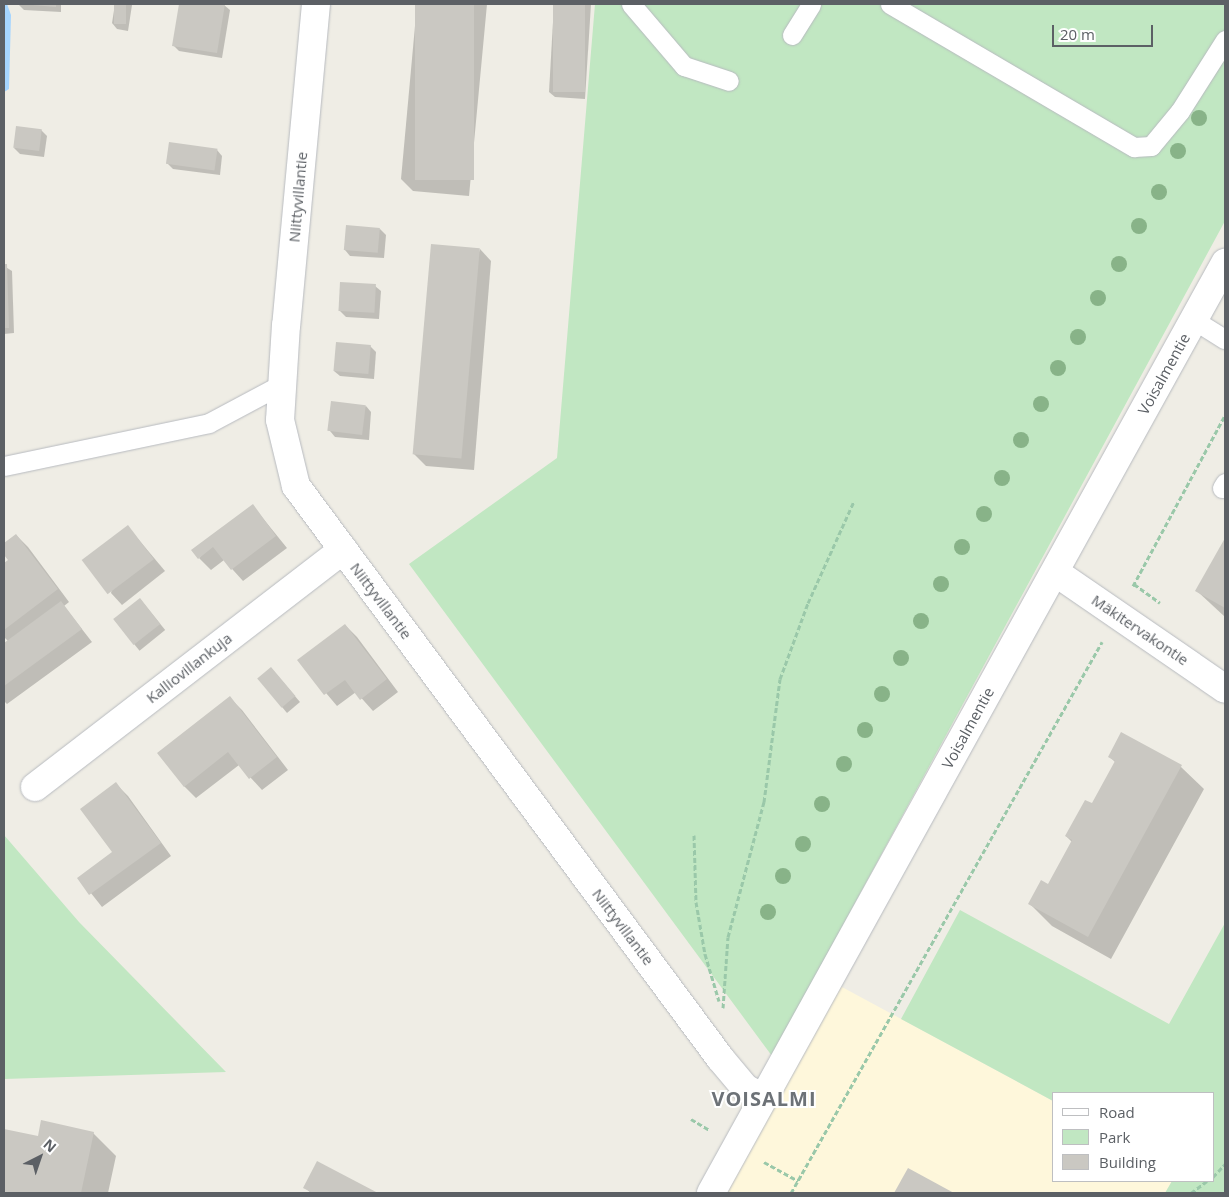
<!DOCTYPE html>
<meta charset="utf-8">
<style>
body{margin:0}
#map{position:relative;width:1229px;height:1197px;overflow:hidden;background:#efede5;font-family:"Open Sans",sans-serif}
div>[style]{position:absolute}
[style*='--x']{left:calc(var(--x)*1px);top:calc(var(--y)*1px);width:calc(var(--w)*1px);rotate:calc(var(--a)*1deg)}
.commercial>*{inset:0;background:#fef7db}
.green>*{inset:0;background:#c1e7c2}
.water>*{inset:0;background:#a5d5ff}
.shadow>*{inset:0;background:#0003;transform-origin:0 0}
.building>*{inset:0;background:#cac8c2;transform-origin:0 0}
.path>*{height:3px;margin-top:-1.5px;transform-origin:0;background:repeating-linear-gradient(90deg,#9ac8a9 0 5px,transparent 0 7.5px)}
.roads{filter:drop-shadow(0 0 1px #b7babf) drop-shadow(0 0 1px #b7babf)}
.lane>*{height:19px;margin:-9.5px;padding:0 9.5px;transform-origin:9.5px;border-radius:9.5px;background:#fff}
.street>*{height:28px;margin:-14px;padding:0 14px;transform-origin:14px;border-radius:14px;background:#fff}
.secondary>*{height:28px;margin:-14px;padding:0 14px;transform-origin:14px;border-radius:14px;background:#fff}
.trees>*{width:16px;height:16px;margin:-8px;border-radius:50%;background:#88b388}
span{translate:-50% -50%;white-space:nowrap;text-align:center;line-height:1.15;-webkit-text-stroke:4px #fff;paint-order:stroke}
.street-label{font-size:15px;color:#5c6065}
.district-label{font-size:20px;color:#6d7277;font-weight:700;letter-spacing:1px}
.frame{position:absolute;inset:0;border:5px solid #5c6065;pointer-events:none}
.legend{position:absolute;left:1052px;top:1092px;width:162px;height:90px;box-sizing:border-box;background:#fff;border:1px solid #bebfc1;margin:0;padding:6px 9px;list-style:none;font-size:15px;color:#5c6065}
.legend li{display:flex;align-items:center;gap:10px;height:25px}
.legend b{width:25px;border:1px solid #bebfc1}
.north{position:absolute;left:15px;top:1132px;width:50px;height:50px;-webkit-text-stroke:4px #fff;paint-order:stroke;rotate:41deg;font-size:14px;font-weight:700;line-height:20px;text-align:center;color:#5c6065}
.north::after{content:'';display:block;margin:auto;width:18px;height:22px;background:#5c6065;clip-path:polygon(50% 0,100% 100%,50% 72%,0 100%)}
.scale{position:absolute;left:1052px;top:25px;width:101px;height:22px;box-sizing:border-box;border:2px solid #5c6065;border-top:0;padding-left:6px;font-size:15px;line-height:18px;white-space:nowrap;color:#5c6065;-webkit-text-stroke:4px #fff;paint-order:stroke}
</style>
<div id="map">
<div class="commercial">
<div style="clip-path:polygon(829px 980px,1053px 1101px,1053px 1181px,1172px 1181px,1165px 1193px,711px 1193px)"></div>
</div>
<div class="green">
<div style="clip-path:polygon(595px 4px,1225px 4px,1225px 221px,772px 1056px,409px 564px,557px 458px)"></div>
<div style="clip-path:polygon(4px 835px,79px 922px,226px 1072px,4px 1079px)"></div>
<div style="clip-path:polygon(960px 910px,1169px 1024px,1225px 923px,1225px 1193px,1165px 1193px,1172px 1181px,1213px 1181px,1213px 1093px,1053px 1093px,1053px 1101px,901px 1019px)"></div>
</div>
<div class="water">
<div style="clip-path:polygon(4px 4px,7px 4px,11px 15px,9px 89px,4px 92px)"></div>
</div>
<div class="shadow">
<div style="clip-path:polygon(18px 4px,61px 4px,61px 12px,24px 10px)"></div>
<div style="clip-path:polygon(115px 4px,132px 5px,128px 31px,117px 29px,112px 23px)"></div>
<div style="clip-path:polygon(180px 4px,220px 4px,224px 5px,230px 10px,222px 58px,179px 51px,173px 45px)"></div>
<div style="clip-path:polygon(417px 4px,487px 4px,469px 196px,413px 191px,401px 179px)"></div>
<div style="clip-path:polygon(554px 4px,591px 4px,585px 99px,555px 97px,549px 92px)"></div>
<div style="clip-path:polygon(41px 130px,47px 136px,44px 157px,20px 154px,14px 148px)"></div>
<div style="clip-path:polygon(217px 150px,222px 156px,220px 175px,173px 169px,167px 163px)"></div>
<div style="clip-path:polygon(380px 229px,386px 235px,384px 258px,350px 256px,345px 250px)"></div>
<div style="clip-path:polygon(480px 249px,491px 261px,474px 470px,426px 466px,414px 454px)"></div>
<div style="clip-path:polygon(4px 266px,12px 271px,14px 333px,4px 334px)"></div>
<div style="clip-path:polygon(375px 286px,381px 291px,379px 319px,346px 317px,340px 311px)"></div>
<div style="clip-path:polygon(370px 346px,376px 352px,374px 379px,340px 376px,334px 371px)"></div>
<div style="clip-path:polygon(366px 406px,371px 412px,369px 440px,335px 437px,330px 431px)"></div>
<div style="clip-path:polygon(253px 506px,287px 548px,243px 581px,224px 560px,211px 570px,199px 558px)"></div>
<div style="clip-path:polygon(128px 527px,165px 571px,122px 605px,111px 593px)"></div>
<div style="clip-path:polygon(16px 535px,28px 547px,69px 602px,64px 606px,92px 642px,7px 704px,4px 701px,4px 645px,8px 641px,4px 637px,4px 565px,9px 561px,4px 553px,4px 545px)"></div>
<div style="clip-path:polygon(1225px 540px,1225px 617px,1197px 591px)"></div>
<div style="left:140px;top:599px;width:40px;height:33px;rotate:51deg"></div>
<div style="clip-path:polygon(345px 625px,357px 637px,398px 692px,373px 711px,356px 692px,337px 706px,299px 661px)"></div>
<div style="clip-path:polygon(271px 668px,300px 702px,287px 713px,282px 707px)"></div>
<div style="clip-path:polygon(230px 698px,242px 710px,288px 770px,262px 790px,239px 765px,196px 798px,184px 786px)"></div>
<div style="clip-path:polygon(1110px 757px,1181px 767px,1204px 789px,1111px 959px,1052px 926px,1029px 903px,1049px 886px,1072px 842px,1066px 836px,1092px 805px,1116px 763px)"></div>
<div style="clip-path:polygon(116px 784px,128px 796px,171px 856px,102px 907px,79px 878px,113px 853px)"></div>
<div style="clip-path:polygon(4px 1130px,38px 1138px,93px 1133px,116px 1156px,108px 1193px,4px 1193px)"></div>
<div style="clip-path:polygon(318px 1163px,376px 1193px,311px 1193px,304px 1187px)"></div>
<div style="clip-path:polygon(908px 1170px,951px 1193px,896px 1193px)"></div>
</div>
<div class="building">
<div style="clip-path:polygon(21px 4px,56px 4px,56px 7px)"></div>
<div style="left:114px;top:4px;width:12px;height:20px"></div>
<div style="clip-path:polygon(179px 4px,225px 4px,217px 53px,172px 46px)"></div>
<div style="left:415px;top:4px;width:59px;height:176px"></div>
<div style="left:553px;top:4px;width:32px;height:88px"></div>
<div style="left:16px;top:126px;width:26px;height:22px;rotate:7deg"></div>
<div style="left:169px;top:142px;width:49px;height:22px;rotate:8deg"></div>
<div style="left:346px;top:225px;width:34px;height:25px;rotate:5deg"></div>
<div style="left:431px;top:244px;width:49px;height:211px;rotate:5deg"></div>
<div style="clip-path:polygon(4px 264px,7px 264px,9px 328px,4px 328px)"></div>
<div style="left:340px;top:282px;width:36px;height:29px;rotate:3deg"></div>
<div style="left:336px;top:342px;width:35px;height:29px;rotate:5deg"></div>
<div style="left:331px;top:401px;width:35px;height:30px;rotate:7deg"></div>
<div style="clip-path:polygon(253px 504px,276px 536px,231px 570px,213px 547px,198px 559px,191px 550px)"></div>
<div style="left:128px;top:525px;width:43px;height:58px;rotate:53deg"></div>
<div style="clip-path:polygon(16px 534px,58px 589px,4px 630px,4px 563px,8px 560px,4px 555px,4px 543px)"></div>
<div style="clip-path:polygon(1225px 538px,1225px 608px,1195px 591px)"></div>
<div style="left:140px;top:598px;width:33px;height:34px;rotate:52deg"></div>
<div style="clip-path:polygon(61px 601px,82px 629px,4px 686px,4px 643px)"></div>
<div style="clip-path:polygon(345px 624px,387px 679px,360px 700px,345px 680px,324px 695px,297px 660px)"></div>
<div style="left:271px;top:667px;width:38px;height:18px;rotate:50deg"></div>
<div style="clip-path:polygon(230px 696px,277px 757px,249px 779px,228px 752px,184px 787px,157px 753px)"></div>
<div style="clip-path:polygon(1121px 732px,1182px 765px,1088px 937px,1028px 904px,1041px 880px,1048px 884px,1072px 840px,1065px 836px,1085px 800px,1092px 803px,1115px 761px,1108px 757px)"></div>
<div style="clip-path:polygon(116px 782px,161px 843px,89px 895px,77px 878px,112px 852px,80px 809px)"></div>
<div style="clip-path:polygon(41px 1120px,94px 1132px,81px 1193px,4px 1193px,4px 1129px,38px 1136px)"></div>
<div style="clip-path:polygon(317px 1161px,378px 1193px,313px 1193px,303px 1188px)"></div>
<div style="clip-path:polygon(908px 1168px,954px 1193px,894px 1193px)"></div>
</div>
<div class="path">
<div style="--x:1134;--y:584;--w:32;--a:36"></div>
<div style="--x:1133;--y:586;--w:194;--a:-61.7"></div>
<div style="--x:694;--y:835;--w:67;--a:88.3"></div>
<div style="--x:696;--y:902;--w:53;--a:80.2"></div>
<div style="--x:705;--y:954;--w:49;--a:73.4"></div>
<div style="--x:723;--y:1008;--w:71;--a:-86"></div>
<div style="--x:728;--y:937;--w:140;--a:-75.1"></div>
<div style="--x:764;--y:802;--w:124;--a:-82.6"></div>
<div style="--x:780;--y:679;--w:81;--a:-69.8"></div>
<div style="--x:808;--y:603;--w:112;--a:-65.7"></div>
<div style="--x:691;--y:1119;--w:21;--a:31"></div>
<div style="--x:764;--y:1162;--w:39;--a:29"></div>
<div style="--x:1213;--y:1177;--w:18;--a:-47"></div>
<div style="--x:791;--y:1193;--w:633;--a:-60.56"></div>
<div style="--x:1191;--y:1193;--w:20;--a:-37"></div>
</div>
<div class="roads">
<div class="lane">
<div style="--x:631;--y:4;--w:82;--a:49.5"></div>
<div style="--x:684;--y:66;--w:47;--a:18.4"></div>
<div style="--x:890;--y:4;--w:283;--a:30.4"></div>
<div style="--x:1134;--y:147;--w:17;--a:-3"></div>
<div style="--x:1151;--y:146;--w:45;--a:-50.4"></div>
<div style="--x:1180;--y:111;--w:84;--a:-57.6"></div>
<div style="--x:792;--y:35;--w:36;--a:-58"></div>
<div style="--x:1194;--y:320;--w:36;--a:32"></div>
<div style="--x:4;--y:466;--w:209;--a:-11.8"></div>
<div style="--x:209;--y:423;--w:83;--a:-28.1"></div>
<div style="--x:1222;--y:488;--w:6;--a:-59"></div>
</div>
<div class="street">
<div style="--x:316;--y:4;--w:322;--a:95.3"></div>
<div style="--x:286;--y:325;--w:95;--a:93.6"></div>
<div style="--x:280;--y:420;--w:68;--a:76.4"></div>
<div style="--x:296;--y:486;--w:712;--a:53.45"></div>
<div style="--x:720;--y:1058;--w:39;--a:50"></div>
<div style="--x:745;--y:1088;--w:21;--a:28"></div>
<div style="--x:1055;--y:572;--w:206;--a:34.5"></div>
<div style="--x:35;--y:787;--w:389;--a:-37.6"></div>
</div>
<div class="secondary">
<div style="--x:711;--y:1193;--w:1063;--a:-61.07"></div>
</div>
</div>
<div class="trees">
<div style="left:1199px;top:118px"></div>
<div style="left:1178px;top:151px"></div>
<div style="left:1159px;top:192px"></div>
<div style="left:1139px;top:226px"></div>
<div style="left:1119px;top:264px"></div>
<div style="left:1098px;top:298px"></div>
<div style="left:1078px;top:337px"></div>
<div style="left:1058px;top:368px"></div>
<div style="left:1041px;top:404px"></div>
<div style="left:1021px;top:440px"></div>
<div style="left:1002px;top:478px"></div>
<div style="left:984px;top:514px"></div>
<div style="left:962px;top:547px"></div>
<div style="left:941px;top:584px"></div>
<div style="left:921px;top:621px"></div>
<div style="left:901px;top:658px"></div>
<div style="left:882px;top:694px"></div>
<div style="left:865px;top:730px"></div>
<div style="left:844px;top:764px"></div>
<div style="left:822px;top:804px"></div>
<div style="left:803px;top:844px"></div>
<div style="left:783px;top:876px"></div>
<div style="left:768px;top:912px"></div>
</div>
<div class="street-label">
<span style="left:298px;top:197px;rotate:-85deg">Niittyvillantie</span>
<span style="left:1164px;top:374px;rotate:-61deg">Voisalmentie</span>
<span style="left:381px;top:601px;rotate:53deg">Niittyvillantie</span>
<span style="left:1140px;top:630px;rotate:34deg">Mäkitervakontie</span>
<span style="left:189px;top:668px;rotate:-38deg">Kalliovillankuja</span>
<span style="left:968px;top:728px;rotate:-61deg">Voisalmentie</span>
<span style="left:623px;top:927px;rotate:53deg">Niittyvillantie</span>
</div>
<div class="district-label">
<span style="left:764px;top:1098px">VOISALMI</span>
</div>
<div class="frame"></div>
<ul class="legend">
<li><b style="height:6px;background:#fff"></b>Road</li>
<li><b style="height:14px;background:#c1e7c2"></b>Park</li>
<li><b style="height:14px;background:#cac8c2"></b>Building</li>
</ul>
<div class="north">N</div>
<div class="scale">20 m</div>
</div>
